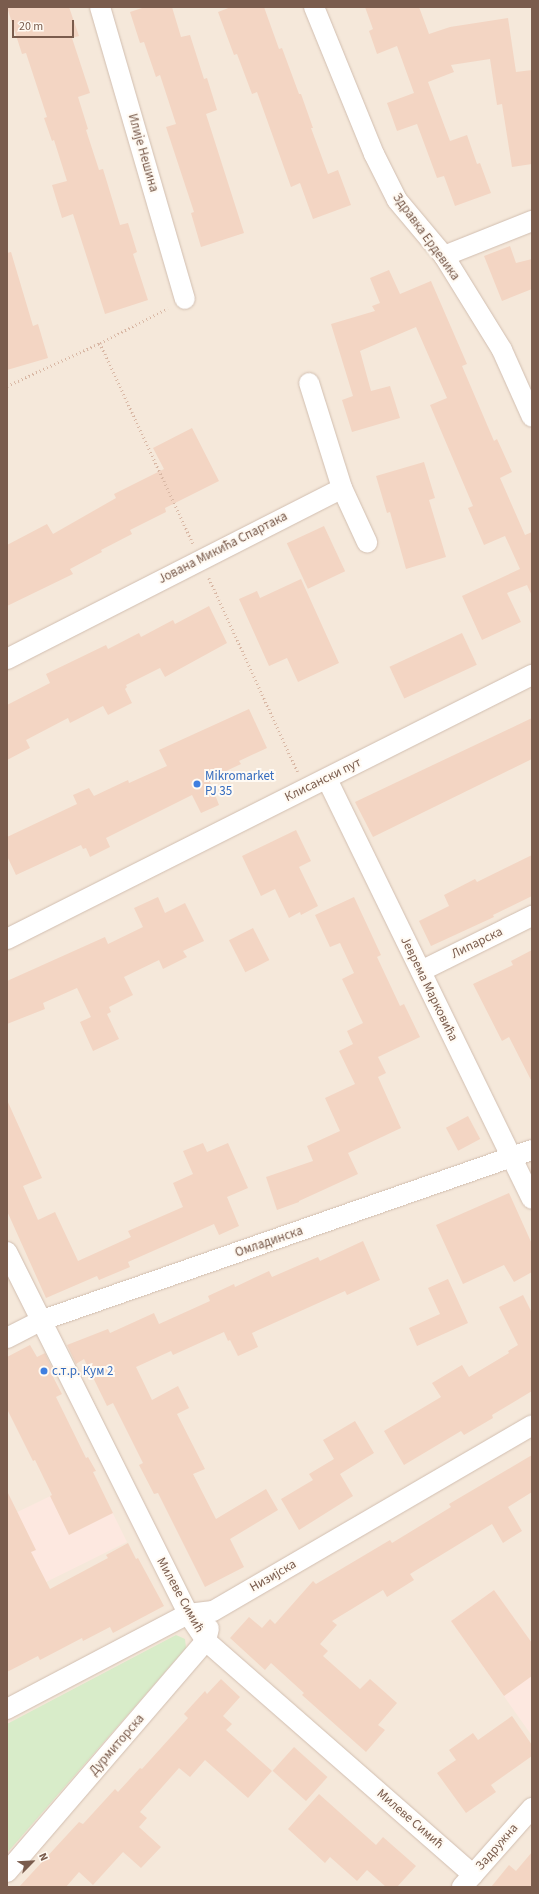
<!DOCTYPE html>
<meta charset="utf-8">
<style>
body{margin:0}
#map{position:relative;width:539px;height:1894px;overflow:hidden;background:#fdf6ec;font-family:"Source Sans 3",sans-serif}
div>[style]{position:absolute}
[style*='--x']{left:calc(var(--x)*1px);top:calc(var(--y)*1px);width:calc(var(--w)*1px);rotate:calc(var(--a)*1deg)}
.residential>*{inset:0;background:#f5e8da;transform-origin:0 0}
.commercial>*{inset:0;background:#fde8e0}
.green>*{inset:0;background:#d8ecc9}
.building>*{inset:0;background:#f3d5c3;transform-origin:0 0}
.path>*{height:2.5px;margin-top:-1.25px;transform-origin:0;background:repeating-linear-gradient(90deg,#d9b8a5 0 1px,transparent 0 4px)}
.roads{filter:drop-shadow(0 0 1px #d1beb0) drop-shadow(0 0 1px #d1beb0)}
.minor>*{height:20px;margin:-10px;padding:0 10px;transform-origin:10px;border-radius:10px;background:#fff}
.dots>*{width:11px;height:11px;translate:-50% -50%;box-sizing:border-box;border:2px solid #fffaf3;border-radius:50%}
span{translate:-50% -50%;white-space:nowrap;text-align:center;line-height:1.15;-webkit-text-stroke:4px #fffaf3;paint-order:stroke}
.street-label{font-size:13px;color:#7a5c4d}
.shop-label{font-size:13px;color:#366cbe}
.left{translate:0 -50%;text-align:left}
.frame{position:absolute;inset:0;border:8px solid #7a5c4d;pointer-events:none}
.north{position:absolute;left:12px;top:1842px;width:40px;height:40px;-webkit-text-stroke:3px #fffaf3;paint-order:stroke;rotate:66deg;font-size:11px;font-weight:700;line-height:16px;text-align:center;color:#7a5c4d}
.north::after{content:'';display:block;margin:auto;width:14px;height:18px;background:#7a5c4d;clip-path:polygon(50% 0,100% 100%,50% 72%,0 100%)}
.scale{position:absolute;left:12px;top:20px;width:62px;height:18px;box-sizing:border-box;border:2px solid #7a5c4d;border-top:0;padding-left:5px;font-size:12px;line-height:14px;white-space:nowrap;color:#7a5c4d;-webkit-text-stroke:3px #fffaf3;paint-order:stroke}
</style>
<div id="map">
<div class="residential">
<div style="left:7px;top:7px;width:525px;height:1880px"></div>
</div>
<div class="commercial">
<div style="clip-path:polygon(94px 1475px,127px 1542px,12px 1599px,7px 1517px)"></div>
<div style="clip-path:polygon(494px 1590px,532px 1643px,532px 1736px,451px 1621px)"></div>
</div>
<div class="green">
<div style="clip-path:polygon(176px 1635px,185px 1639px,186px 1648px,7px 1853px,7px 1724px)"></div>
</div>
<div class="building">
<div style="clip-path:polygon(7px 7px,69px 7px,79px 36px,72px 38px,90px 93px,78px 97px,88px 129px,86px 130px,99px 170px,103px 169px,120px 225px,128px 223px,137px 252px,133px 254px,148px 300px,105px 314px,73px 214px,62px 218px,52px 185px,67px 181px,54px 140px,52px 141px,44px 118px,47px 117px,26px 53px,22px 54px)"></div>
<div style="clip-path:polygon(145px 7px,172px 7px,181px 37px,190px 35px,204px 79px,207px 78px,217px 110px,206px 114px,244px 233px,201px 247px,191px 213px,194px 212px,166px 127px,176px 124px,160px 75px,156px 77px,144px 42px,140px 43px,130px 12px)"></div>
<div style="clip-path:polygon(231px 7px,264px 7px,279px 49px,282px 48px,299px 94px,301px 94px,313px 128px,311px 128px,328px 174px,338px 170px,351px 205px,313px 219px,300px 183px,291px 187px,257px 92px,252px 94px,237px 54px,234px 55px,218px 12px)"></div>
<div style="clip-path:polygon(365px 7px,419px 7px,429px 34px,450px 27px,508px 18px,516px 72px,532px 70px,532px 164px,512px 167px,502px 104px,497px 105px,490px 59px,451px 65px,454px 72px,428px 82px,450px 141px,467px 135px,477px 164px,480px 163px,491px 193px,455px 206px,444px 176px,437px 178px,417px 124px,397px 131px,387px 103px,414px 93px,397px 46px,377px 54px,369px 31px,373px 29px)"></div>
<div style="clip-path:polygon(510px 246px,516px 263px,532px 259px,532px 289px,502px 301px,484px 256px)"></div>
<div style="clip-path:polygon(11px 252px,33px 326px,38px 324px,48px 358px,7px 370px,7px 253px)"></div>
<div style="clip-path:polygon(389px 270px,400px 294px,431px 281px,467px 364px,462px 366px,494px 441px,497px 439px,512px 472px,500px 478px,525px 535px,532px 532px,532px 596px,527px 585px,507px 593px,521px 622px,482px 640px,462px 596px,520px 569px,505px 536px,484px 545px,468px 508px,473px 506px,430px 405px,447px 398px,416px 327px,360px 351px,371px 391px,390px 386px,400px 418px,352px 432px,342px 400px,353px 396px,331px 324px,375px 311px,372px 306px,380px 303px,370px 278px)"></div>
<div style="clip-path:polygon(192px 428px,219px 481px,165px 508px,166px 512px,130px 530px,132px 534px,101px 550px,102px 552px,70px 569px,73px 574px,7px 606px,7px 545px,47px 524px,53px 534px,116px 498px,114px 494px,164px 469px,153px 448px)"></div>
<div style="clip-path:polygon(424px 462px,435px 498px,429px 500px,446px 557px,406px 569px,390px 512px,387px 513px,376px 476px)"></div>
<div style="left:324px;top:526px;width:50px;height:41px;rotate:65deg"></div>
<div style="clip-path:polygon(301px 579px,339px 663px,298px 682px,287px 658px,269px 666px,239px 599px,257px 591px,260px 598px)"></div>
<div style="clip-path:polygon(209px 606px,227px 643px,165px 677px,160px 668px,126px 685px,127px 687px,125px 689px,132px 703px,108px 715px,103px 706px,70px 723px,68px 718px,26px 740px,30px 748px,7px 760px,7px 705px,50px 683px,46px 674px,106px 645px,108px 649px,139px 633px,141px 637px,173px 620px,175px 624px)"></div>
<div style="left:462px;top:633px;width:35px;height:80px;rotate:65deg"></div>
<div style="clip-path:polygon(249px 709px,267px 748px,239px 761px,241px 764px,209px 779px,219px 805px,201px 813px,192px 795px,106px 838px,110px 847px,90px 857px,86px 848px,83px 849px,81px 845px,16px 875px,7px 856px,7px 837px,77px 804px,73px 795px,89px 788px,94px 796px,128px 780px,129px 783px,167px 766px,159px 750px)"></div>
<div style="clip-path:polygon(532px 718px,532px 759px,373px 837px,355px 802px)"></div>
<div style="clip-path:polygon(296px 830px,311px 861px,299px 867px,318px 906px,301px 915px,300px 912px,289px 918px,275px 889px,261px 896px,242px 856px)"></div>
<div style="clip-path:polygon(532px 855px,532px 896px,493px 915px,494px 917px,431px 946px,419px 921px,449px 906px,444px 895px,475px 879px,477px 882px)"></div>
<div style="clip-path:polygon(158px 897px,165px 913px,185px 903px,204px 941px,183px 951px,187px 957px,163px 969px,159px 960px,124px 977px,133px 995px,109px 1007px,111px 1012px,107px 1014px,119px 1039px,93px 1051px,80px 1022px,91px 1017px,77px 988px,43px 1003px,45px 1009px,7px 1024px,7px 981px,105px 937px,108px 944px,143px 927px,134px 908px)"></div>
<div style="clip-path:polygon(354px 897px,381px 955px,377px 957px,400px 1006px,404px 1004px,420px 1037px,378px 1057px,386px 1073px,378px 1077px,401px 1128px,348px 1153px,358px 1174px,299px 1201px,299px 1202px,277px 1210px,266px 1177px,313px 1161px,307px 1146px,340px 1131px,325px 1098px,355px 1084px,339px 1051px,353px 1044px,347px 1031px,363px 1023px,342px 979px,354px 973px,340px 943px,330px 947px,315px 915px)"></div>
<div style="left:253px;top:928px;width:36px;height:27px;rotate:63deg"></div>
<div style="clip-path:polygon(532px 950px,532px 1082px,509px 1037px,502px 1041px,473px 984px,513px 965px,511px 961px)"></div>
<div style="clip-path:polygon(7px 1100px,42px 1178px,23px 1186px,38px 1220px,55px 1212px,78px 1261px,131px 1237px,128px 1231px,183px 1207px,173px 1183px,193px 1174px,183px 1151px,203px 1143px,207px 1152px,228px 1143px,248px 1188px,227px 1197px,239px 1226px,219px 1235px,214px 1224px,128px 1262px,130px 1267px,99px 1280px,97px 1276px,46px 1298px,7px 1211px)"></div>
<div style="left:468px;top:1116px;width:26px;height:25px;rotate:62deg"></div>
<div style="clip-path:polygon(509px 1193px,532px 1244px,532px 1272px,514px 1282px,504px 1265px,463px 1284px,436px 1225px)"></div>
<div style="clip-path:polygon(363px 1241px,380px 1280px,347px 1295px,345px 1291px,252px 1333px,258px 1347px,238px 1356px,230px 1340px,228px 1341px,224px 1332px,173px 1355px,171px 1351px,136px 1367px,152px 1400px,178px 1386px,189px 1408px,177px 1414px,205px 1469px,193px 1474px,216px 1519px,266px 1489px,278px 1510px,230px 1539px,244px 1567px,205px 1587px,158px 1493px,154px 1494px,139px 1465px,143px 1463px,113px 1403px,107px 1406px,84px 1359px,76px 1364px,67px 1345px,108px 1329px,110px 1333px,154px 1313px,159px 1324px,210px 1301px,208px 1296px,234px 1284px,235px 1287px,269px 1271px,272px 1277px,318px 1257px,320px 1261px)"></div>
<div style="clip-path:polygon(448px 1279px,468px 1323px,417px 1346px,409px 1328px,440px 1314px,428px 1288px)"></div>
<div style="clip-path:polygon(523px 1295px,532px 1313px,532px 1391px,492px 1415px,493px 1418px,464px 1435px,461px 1431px,404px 1465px,384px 1431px,441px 1397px,432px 1383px,462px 1365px,469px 1377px,509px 1353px,508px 1351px,518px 1345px,499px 1307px)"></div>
<div style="clip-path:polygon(30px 1345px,37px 1357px,45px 1353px,55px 1374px,52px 1375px,62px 1394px,56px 1397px,86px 1458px,88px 1457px,96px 1471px,93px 1472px,113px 1513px,69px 1535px,50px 1496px,52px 1495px,35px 1460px,33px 1461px,7px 1409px,7px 1357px)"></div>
<div style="clip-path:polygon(355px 1421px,374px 1453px,340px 1474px,353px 1496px,299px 1530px,281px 1499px,313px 1480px,309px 1474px,334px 1459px,323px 1440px)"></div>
<div style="clip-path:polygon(532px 1455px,532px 1492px,508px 1507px,522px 1531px,503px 1543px,492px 1524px,410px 1574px,414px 1580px,387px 1597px,383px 1590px,332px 1621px,337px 1625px,320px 1644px,328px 1651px,323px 1656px,360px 1689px,370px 1679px,397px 1703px,378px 1725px,385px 1730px,366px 1752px,302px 1695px,304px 1693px,271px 1663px,265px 1670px,230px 1638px,249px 1617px,262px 1628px,270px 1619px,275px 1624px,313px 1581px,316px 1584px,390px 1540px,392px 1543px,451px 1507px,449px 1504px)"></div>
<div style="clip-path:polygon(7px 1491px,36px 1550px,31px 1552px,50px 1589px,108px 1558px,106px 1555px,128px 1543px,136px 1559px,138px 1558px,164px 1606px,113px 1633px,110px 1627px,83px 1641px,82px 1638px,40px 1660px,38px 1656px,7px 1672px)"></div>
<div style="clip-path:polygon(494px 1590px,532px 1643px,532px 1676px,504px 1696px,451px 1621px)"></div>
<div style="clip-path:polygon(221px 1679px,240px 1697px,223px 1716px,232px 1724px,226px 1730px,272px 1771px,248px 1798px,205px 1760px,190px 1777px,179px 1768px,140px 1812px,147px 1818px,139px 1827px,161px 1847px,141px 1868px,123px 1852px,93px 1885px,79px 1872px,66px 1887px,19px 1887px,79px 1822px,83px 1824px,115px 1789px,118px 1792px,140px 1768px,142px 1769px,188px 1718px,184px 1714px,205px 1691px,207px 1694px)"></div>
<div style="clip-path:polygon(512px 1716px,532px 1745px,532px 1756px,491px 1785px,496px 1792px,466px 1813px,437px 1773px,456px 1760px,449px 1750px,473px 1733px,478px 1740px)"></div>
<div style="left:294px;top:1747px;width:45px;height:32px;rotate:42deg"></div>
<div style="clip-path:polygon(319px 1794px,376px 1845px,383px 1837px,416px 1866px,397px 1887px,386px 1887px,367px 1870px,357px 1881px,330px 1857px,325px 1863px,288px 1829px)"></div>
<div style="clip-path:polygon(532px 1852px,532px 1887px,491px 1887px,509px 1865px,516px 1871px)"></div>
</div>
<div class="path">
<div style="--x:100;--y:343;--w:221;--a:65.1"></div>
<div style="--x:7;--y:386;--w:102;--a:-24.8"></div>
<div style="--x:100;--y:343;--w:76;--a:-27.2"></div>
<div style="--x:209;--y:578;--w:213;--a:65.4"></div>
</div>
<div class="roads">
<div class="minor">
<div style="--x:100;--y:7;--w:304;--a:73.8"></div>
<div style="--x:314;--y:7;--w:159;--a:67.8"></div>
<div style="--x:374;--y:154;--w:51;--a:63.4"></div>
<div style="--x:397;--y:200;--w:73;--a:50"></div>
<div style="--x:444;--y:256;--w:110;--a:58.3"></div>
<div style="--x:502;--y:350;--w:73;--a:65.9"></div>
<div style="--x:444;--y:256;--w:95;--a:-21.7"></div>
<div style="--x:342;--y:488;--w:60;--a:65.2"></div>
<div style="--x:7;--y:659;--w:376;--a:-27"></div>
<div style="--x:342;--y:488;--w:110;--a:-107.4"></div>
<div style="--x:327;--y:779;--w:467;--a:64"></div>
<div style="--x:7;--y:939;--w:588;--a:-26.7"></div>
<div style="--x:421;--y:971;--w:124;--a:-26.4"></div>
<div style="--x:7;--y:1252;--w:405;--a:63.4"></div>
<div style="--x:188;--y:1614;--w:32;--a:56"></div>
<div style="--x:206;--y:1641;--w:355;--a:41.2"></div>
<div style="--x:7;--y:1338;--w:37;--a:-27"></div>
<div style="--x:40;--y:1321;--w:521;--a:-19.17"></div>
<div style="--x:7;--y:1709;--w:204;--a:-27.7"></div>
<div style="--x:188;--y:1614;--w:25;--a:-7"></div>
<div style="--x:213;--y:1611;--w:369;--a:-30.2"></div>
<div style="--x:7;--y:1872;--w:305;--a:-49.3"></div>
<div style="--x:206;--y:1641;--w:13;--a:-77"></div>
<div style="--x:462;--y:1887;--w:106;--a:-48.5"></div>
</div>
</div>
<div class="dots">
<div style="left:197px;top:784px;background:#3f7fe0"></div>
<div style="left:44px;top:1371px;background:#3f7fe0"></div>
</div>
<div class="street-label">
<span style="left:143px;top:153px;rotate:74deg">Илије Нешина</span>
<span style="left:426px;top:237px;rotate:54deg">Здравка Ердевика</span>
<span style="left:223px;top:548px;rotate:-27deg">Јована Микића Спартака</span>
<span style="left:323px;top:780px;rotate:-26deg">Клисански пут</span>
<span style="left:477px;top:943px;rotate:-26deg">Липарска</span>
<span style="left:429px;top:989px;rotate:64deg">Јеврема Марковића</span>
<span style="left:269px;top:1242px;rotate:-19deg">Омладинска</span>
<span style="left:273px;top:1576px;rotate:-30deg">Низијска</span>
<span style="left:180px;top:1595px;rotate:61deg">Милеве Симић</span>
<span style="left:117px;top:1745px;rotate:-49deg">Дурмиторска</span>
<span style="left:410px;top:1819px;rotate:41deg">Милеве Симић</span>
<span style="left:497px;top:1847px;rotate:-49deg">Задружна</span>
</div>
<div class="shop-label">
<span class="left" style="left:205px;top:784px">Mikromarket<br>PJ 35</span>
<span class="left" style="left:52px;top:1371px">с.т.р. Кум 2</span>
</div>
<div class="frame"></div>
<div class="north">N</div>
<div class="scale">20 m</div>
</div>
